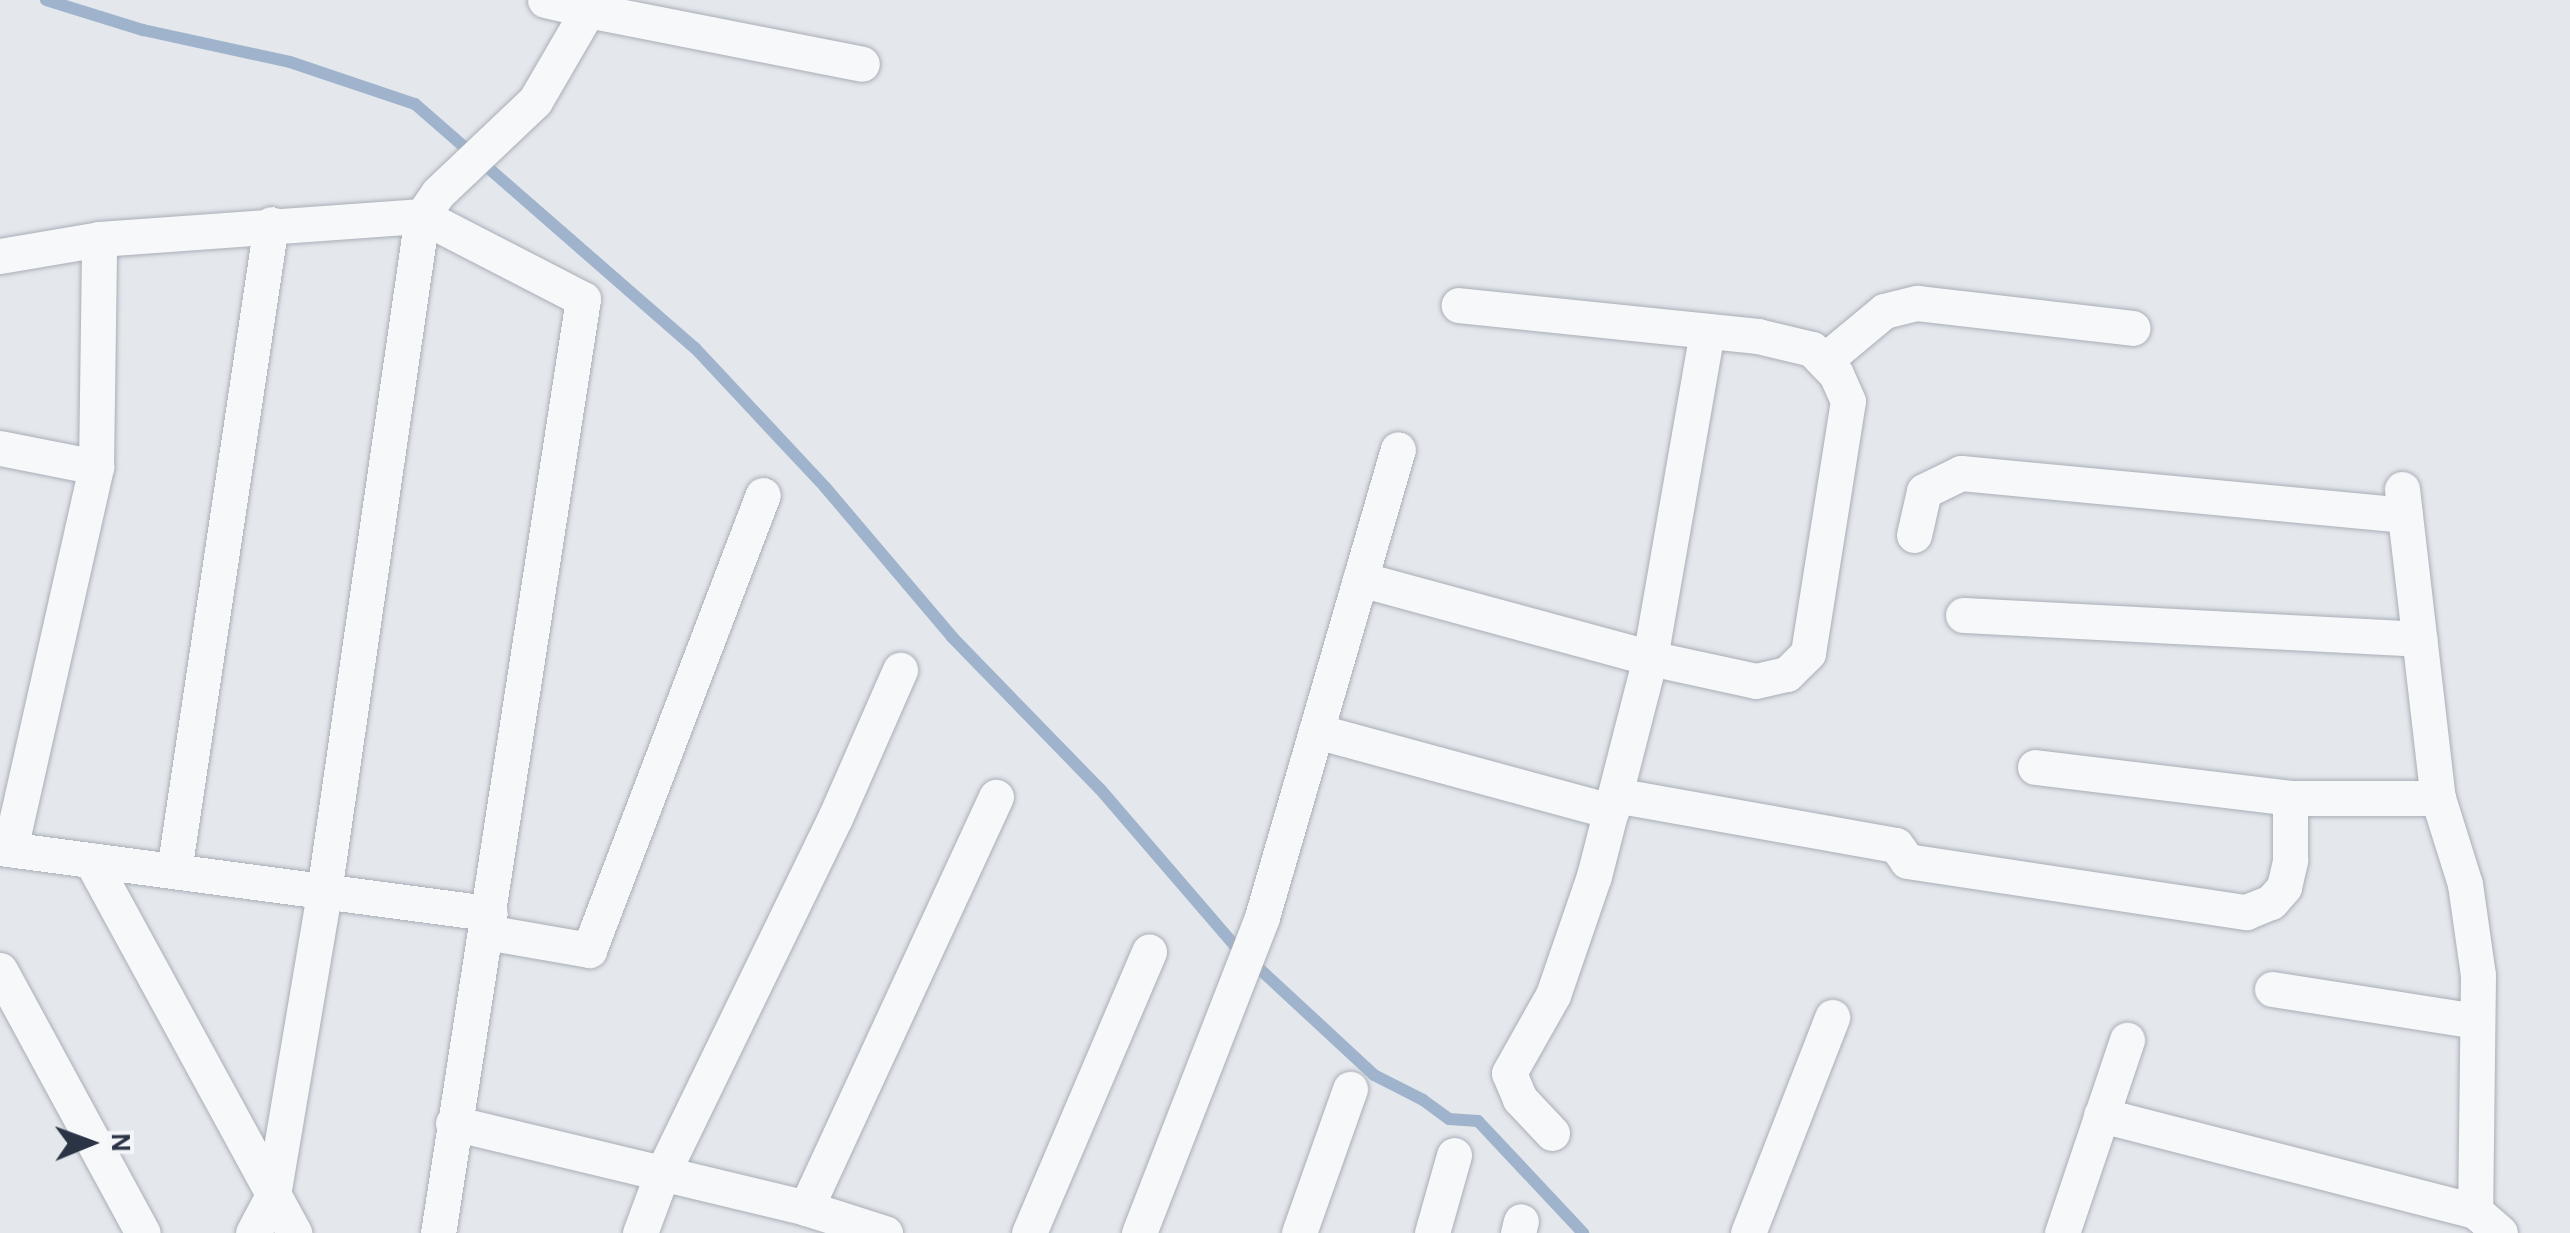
<!DOCTYPE html>
<style>
body{margin:0}
#map{position:relative;width:2570px;height:1233px;overflow:hidden;background:#e4e7ec;font-family:"Alegreya Sans",sans-serif}
div>[style]{position:absolute}
[style*='--x']{left:calc(var(--x)*1px);top:calc(var(--y)*1px);width:calc(var(--w)*1px);rotate:calc(var(--a)*1deg)}
.stream>*{height:12px;margin:-6px;padding:0 6px;transform-origin:6px;border-radius:6px;background:#9fb4cc}
.roads{filter:drop-shadow(0 0 2px #a9aeb7) drop-shadow(0 0 2px #a9aeb7)}
.minor>*{height:35px;margin:-17.5px;padding:0 17.5px;transform-origin:17.5px;border-radius:17.5px;background:#f7f8fa}
span{translate:-50% -50%;white-space:nowrap;text-align:center;line-height:1.15;-webkit-text-stroke:8px #f4f6f9;paint-order:stroke}
.north{position:absolute;left:40px;top:1093px;width:100px;height:100px;-webkit-text-stroke:8px #f4f6f9;paint-order:stroke;rotate:89deg;font-size:28px;font-weight:700;line-height:40px;text-align:center;color:#2b3445}
.north::after{content:'';display:block;margin:auto;width:35px;height:45px;background:#2b3445;clip-path:polygon(50% 0,100% 100%,50% 72%,0 100%)}
</style>
<div id="map">
<div class="stream">
<div style="--x:46;--y:0;--w:102;--a:17.2"></div>
<div style="--x:143;--y:30;--w:150;--a:12.3"></div>
<div style="--x:290;--y:62;--w:132;--a:18.6"></div>
<div style="--x:415;--y:104;--w:371;--a:41.1"></div>
<div style="--x:695;--y:348;--w:190;--a:46.9"></div>
<div style="--x:825;--y:487;--w:197;--a:49.7"></div>
<div style="--x:952;--y:637;--w:212;--a:45.8"></div>
<div style="--x:1100;--y:789;--w:210;--a:49.3"></div>
<div style="--x:1237;--y:948;--w:187;--a:42.8"></div>
<div style="--x:1374;--y:1075;--w:55;--a:27"></div>
<div style="--x:1423;--y:1100;--w:32;--a:36"></div>
<div style="--x:1449;--y:1119;--w:29;--a:4"></div>
<div style="--x:1478;--y:1121;--w:154;--a:46.8"></div>
</div>
<div class="roads">
<div class="minor">
<div style="--x:545;--y:0;--w:44;--a:13.1"></div>
<div style="--x:0;--y:256;--w:100;--a:-9.7"></div>
<div style="--x:99;--y:239;--w:324;--a:-4.1"></div>
<div style="--x:422;--y:216;--w:181;--a:27.3"></div>
<div style="--x:583;--y:299;--w:945;--a:98.82"></div>
<div style="--x:1824;--y:361;--w:78;--a:-39.8"></div>
<div style="--x:1884;--y:311;--w:34;--a:-14"></div>
<div style="--x:1917;--y:303;--w:217;--a:6.6"></div>
<div style="--x:0;--y:448;--w:98;--a:11.2"></div>
<div style="--x:2402;--y:489;--w:311;--a:83.4"></div>
<div style="--x:2438;--y:798;--w:90;--a:72.6"></div>
<div style="--x:2465;--y:884;--w:92;--a:81.9"></div>
<div style="--x:2478;--y:975;--w:236;--a:90.7"></div>
<div style="--x:2475;--y:1211;--w:33;--a:41"></div>
<div style="--x:1914;--y:535;--w:45;--a:-77.2"></div>
<div style="--x:1924;--y:491;--w:41;--a:-25.9"></div>
<div style="--x:1961;--y:473;--w:446;--a:5.4"></div>
<div style="--x:1360;--y:579;--w:301;--a:15.2"></div>
<div style="--x:1650;--y:658;--w:108;--a:12.2"></div>
<div style="--x:1756;--y:681;--w:32;--a:-13"></div>
<div style="--x:1787;--y:674;--w:30;--a:-45"></div>
<div style="--x:1808;--y:653;--w:255;--a:-81"></div>
<div style="--x:1848;--y:401;--w:30;--a:-114"></div>
<div style="--x:1836;--y:374;--w:35;--a:-134"></div>
<div style="--x:1812;--y:349;--w:56;--a:-166.5"></div>
<div style="--x:1758;--y:336;--w:301;--a:-174.1"></div>
<div style="--x:1963;--y:615;--w:457;--a:3"></div>
<div style="--x:1316;--y:731;--w:306;--a:15.2"></div>
<div style="--x:2035;--y:767;--w:257;--a:6.9"></div>
<div style="--x:2290;--y:798;--w:148;--a:0"></div>
<div style="--x:1615;--y:795;--w:285;--a:10.1"></div>
<div style="--x:1896;--y:845;--w:19;--a:55"></div>
<div style="--x:1907;--y:861;--w:343;--a:8.6"></div>
<div style="--x:2246;--y:912;--w:27;--a:-22"></div>
<div style="--x:2271;--y:902;--w:20;--a:-49"></div>
<div style="--x:2284;--y:887;--w:28;--a:-77"></div>
<div style="--x:2290;--y:860;--w:62;--a:-90"></div>
<div style="--x:0;--y:848;--w:494;--a:7.6"></div>
<div style="--x:10;--y:849;--w:392;--a:-77.3"></div>
<div style="--x:96;--y:467;--w:228;--a:-89.2"></div>
<div style="--x:91;--y:860;--w:425;--a:61.4"></div>
<div style="--x:174;--y:871;--w:654;--a:-81.47"></div>
<div style="--x:486;--y:932;--w:105;--a:9.9"></div>
<div style="--x:589;--y:950;--w:487;--a:-69.1"></div>
<div style="--x:0;--y:970;--w:299;--a:61.5"></div>
<div style="--x:2272;--y:989;--w:207;--a:8.9"></div>
<div style="--x:2101;--y:1115;--w:386;--a:14.4"></div>
<div style="--x:453;--y:1123;--w:363;--a:13.5"></div>
<div style="--x:806;--y:1208;--w:83;--a:17.6"></div>
<div style="--x:1552;--y:1133;--w:47;--a:-133.3"></div>
<div style="--x:1520;--y:1099;--w:28;--a:-113"></div>
<div style="--x:1509;--y:1073;--w:90;--a:-60.6"></div>
<div style="--x:1553;--y:995;--w:126;--a:-71"></div>
<div style="--x:1594;--y:876;--w:225;--a:-75.6"></div>
<div style="--x:1650;--y:658;--w:332;--a:-80.1"></div>
<div style="--x:806;--y:1208;--w:453;--a:-65.2"></div>
<div style="--x:253;--y:1233;--w:43;--a:-62.2"></div>
<div style="--x:273;--y:1195;--w:307;--a:-80.4"></div>
<div style="--x:324;--y:892;--w:683;--a:-81.75"></div>
<div style="--x:422;--y:216;--w:28;--a:-55"></div>
<div style="--x:438;--y:193;--w:134;--a:-43.5"></div>
<div style="--x:535;--y:101;--w:105;--a:-59.8"></div>
<div style="--x:588;--y:10;--w:279;--a:11.1"></div>
<div style="--x:640;--y:1233;--w:63;--a:-69.6"></div>
<div style="--x:662;--y:1174;--w:396;--a:-64.1"></div>
<div style="--x:835;--y:818;--w:162;--a:-66.3"></div>
<div style="--x:1029;--y:1233;--w:306;--a:-66.9"></div>
<div style="--x:1139;--y:1233;--w:339;--a:-68.7"></div>
<div style="--x:1262;--y:917;--w:487;--a:-73.8"></div>
<div style="--x:1299;--y:1233;--w:153;--a:-70.5"></div>
<div style="--x:1432;--y:1233;--w:81;--a:-74.2"></div>
<div style="--x:1518;--y:1233;--w:12;--a:-76"></div>
<div style="--x:1748;--y:1233;--w:232;--a:-68.7"></div>
<div style="--x:2062;--y:1233;--w:204;--a:-71.4"></div>
</div>
</div>
<div class="north">N</div>
</div>
